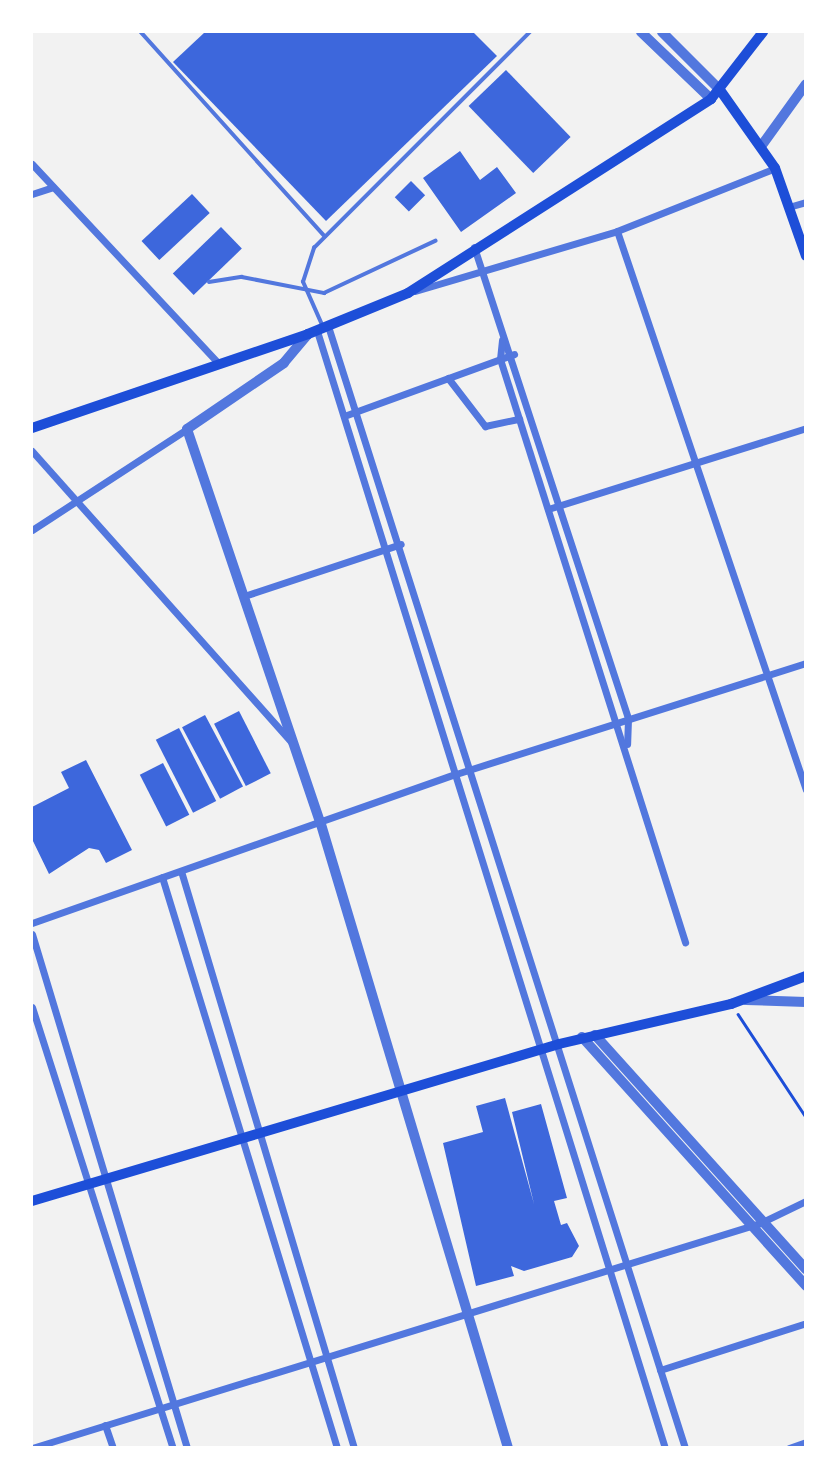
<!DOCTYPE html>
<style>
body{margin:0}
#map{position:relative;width:837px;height:1479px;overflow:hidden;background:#f2f2f2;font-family:Mulish,sans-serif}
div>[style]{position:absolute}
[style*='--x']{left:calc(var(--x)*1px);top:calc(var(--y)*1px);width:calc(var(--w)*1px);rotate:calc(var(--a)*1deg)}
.building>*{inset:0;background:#3d67dc;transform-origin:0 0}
.path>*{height:2.5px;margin:-1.25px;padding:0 1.25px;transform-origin:1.25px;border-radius:1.25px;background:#1d4ed8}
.service>*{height:3.5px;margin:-1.75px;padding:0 1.75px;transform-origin:1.75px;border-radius:1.75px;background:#5277de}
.minor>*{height:7px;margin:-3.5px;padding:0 3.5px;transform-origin:3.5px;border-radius:3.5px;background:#5277de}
.tertiary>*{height:10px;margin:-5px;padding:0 5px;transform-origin:5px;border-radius:5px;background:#5277de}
.secondary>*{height:10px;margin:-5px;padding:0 5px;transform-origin:5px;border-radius:5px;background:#1d4ed8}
span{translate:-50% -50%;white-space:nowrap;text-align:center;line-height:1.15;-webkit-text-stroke:5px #fff;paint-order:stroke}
.frame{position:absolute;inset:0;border:33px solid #fff;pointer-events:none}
</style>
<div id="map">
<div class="building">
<div style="clip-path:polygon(205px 32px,473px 32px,497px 56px,326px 221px,173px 62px)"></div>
<div style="left:506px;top:70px;width:93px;height:52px;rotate:46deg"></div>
<div style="clip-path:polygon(460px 151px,480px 180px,497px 167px,516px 193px,461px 232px,423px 178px)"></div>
<div style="left:411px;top:181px;width:20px;height:23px;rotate:45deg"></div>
<div style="left:192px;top:194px;width:26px;height:69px;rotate:47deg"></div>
<div style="left:221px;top:227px;width:30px;height:67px;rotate:46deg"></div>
<div style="left:239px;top:711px;width:70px;height:28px;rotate:63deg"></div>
<div style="left:205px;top:715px;width:81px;height:26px;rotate:62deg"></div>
<div style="left:179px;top:728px;width:82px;height:26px;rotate:63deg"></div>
<div style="clip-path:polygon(86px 760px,132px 850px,106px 863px,99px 850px,89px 848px,49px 874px,32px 839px,32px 807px,69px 788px,61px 772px)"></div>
<div style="left:163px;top:763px;width:58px;height:26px;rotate:63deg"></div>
<div style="clip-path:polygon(505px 1098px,534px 1204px,512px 1112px,541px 1104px,567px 1198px,554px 1201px,561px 1225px,567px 1223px,579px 1246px,572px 1257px,524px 1271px,511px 1266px,514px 1276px,476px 1286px,443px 1143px,483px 1132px,476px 1106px)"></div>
</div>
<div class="path">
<div style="--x:738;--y:1014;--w:123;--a:56.6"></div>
</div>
<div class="service">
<div style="--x:141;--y:32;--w:275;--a:48"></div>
<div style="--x:209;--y:282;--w:33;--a:-9"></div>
<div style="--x:242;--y:277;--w:84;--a:11"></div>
<div style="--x:324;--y:293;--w:123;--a:-25.1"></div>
<div style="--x:322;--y:325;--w:47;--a:-113.8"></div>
<div style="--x:303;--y:282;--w:36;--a:-72"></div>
<div style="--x:314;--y:248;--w:305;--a:-45"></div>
</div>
<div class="minor">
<div style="--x:32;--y:164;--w:274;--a:46.9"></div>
<div style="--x:32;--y:194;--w:22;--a:-18"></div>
<div style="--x:792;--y:206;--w:15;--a:-16"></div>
<div style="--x:617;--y:231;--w:590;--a:71.32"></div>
<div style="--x:474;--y:247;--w:496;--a:71.9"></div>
<div style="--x:628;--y:719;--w:25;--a:92"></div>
<div style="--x:415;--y:291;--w:211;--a:-16.5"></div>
<div style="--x:617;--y:231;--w:170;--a:-21.7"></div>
<div style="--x:328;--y:326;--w:1177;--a:72.35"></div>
<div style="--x:317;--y:331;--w:1170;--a:72.7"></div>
<div style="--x:502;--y:340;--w:19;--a:96"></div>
<div style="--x:500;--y:359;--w:612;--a:72.39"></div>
<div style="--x:448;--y:378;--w:61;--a:52.4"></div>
<div style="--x:485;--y:426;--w:35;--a:-12"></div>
<div style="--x:344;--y:416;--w:181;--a:-20"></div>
<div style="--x:32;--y:451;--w:391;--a:48.3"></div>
<div style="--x:548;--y:509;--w:270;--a:-17.4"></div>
<div style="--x:32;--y:530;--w:185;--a:-33.1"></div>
<div style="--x:244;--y:596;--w:165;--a:-18.3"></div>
<div style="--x:181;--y:871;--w:602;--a:73.31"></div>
<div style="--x:162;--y:877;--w:597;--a:72.96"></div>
<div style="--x:32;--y:923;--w:449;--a:-19.4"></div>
<div style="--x:456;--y:774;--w:367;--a:-17.6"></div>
<div style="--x:32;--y:934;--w:537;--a:73.22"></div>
<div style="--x:32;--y:1007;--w:463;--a:72.3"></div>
<div style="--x:660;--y:1370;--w:153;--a:-17.8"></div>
<div style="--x:105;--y:1425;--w:24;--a:71"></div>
<div style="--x:32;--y:1448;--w:762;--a:-17.17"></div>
<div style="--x:760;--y:1223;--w:51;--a:-25.6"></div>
<div style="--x:789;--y:1448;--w:18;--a:-19"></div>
</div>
<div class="tertiary">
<div style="--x:641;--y:32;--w:97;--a:43.7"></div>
<div style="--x:662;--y:32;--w:82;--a:45"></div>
<div style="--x:762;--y:145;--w:75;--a:-54.2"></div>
<div style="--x:308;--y:334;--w:38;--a:130"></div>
<div style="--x:284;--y:363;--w:117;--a:145.8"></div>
<div style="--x:187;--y:429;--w:414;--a:71.3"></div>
<div style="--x:320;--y:821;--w:655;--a:73.31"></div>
<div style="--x:746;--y:1000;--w:60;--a:1.9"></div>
<div style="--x:595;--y:1035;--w:315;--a:48"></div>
<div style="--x:582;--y:1037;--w:335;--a:48"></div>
</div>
<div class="secondary">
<div style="--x:720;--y:90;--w:95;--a:54.8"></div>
<div style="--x:775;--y:168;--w:93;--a:70.6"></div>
<div style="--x:32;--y:428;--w:292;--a:-18.8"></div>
<div style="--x:308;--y:334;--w:108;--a:-22.3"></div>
<div style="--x:408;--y:293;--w:360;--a:-32.6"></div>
<div style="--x:711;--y:99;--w:85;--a:-52.2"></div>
<div style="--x:32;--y:1201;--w:550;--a:-16.59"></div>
<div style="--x:559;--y:1044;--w:177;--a:-13.1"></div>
<div style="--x:731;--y:1004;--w:80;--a:-20.5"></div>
</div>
<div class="frame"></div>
</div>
